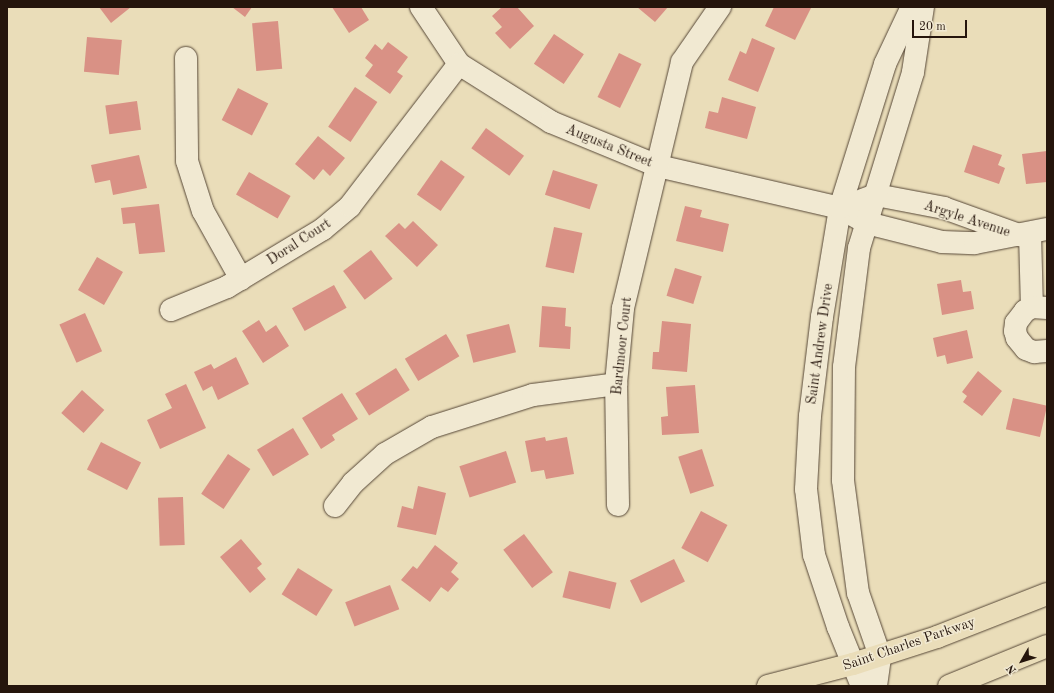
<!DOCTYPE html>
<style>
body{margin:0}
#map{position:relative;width:1054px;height:693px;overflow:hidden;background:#eaddb9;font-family:"Old Standard TT",serif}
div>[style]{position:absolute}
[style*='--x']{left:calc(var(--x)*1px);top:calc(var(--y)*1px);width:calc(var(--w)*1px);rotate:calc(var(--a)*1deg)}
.building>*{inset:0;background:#d99185;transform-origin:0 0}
.roads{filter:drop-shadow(0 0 1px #564737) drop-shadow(0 0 1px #564737)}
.minor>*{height:22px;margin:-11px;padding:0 11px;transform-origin:11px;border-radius:11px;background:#f1e9d2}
.major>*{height:22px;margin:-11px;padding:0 11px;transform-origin:11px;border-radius:11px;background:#eaddb9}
span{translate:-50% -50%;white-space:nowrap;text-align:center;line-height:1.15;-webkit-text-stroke:3px #f1e9d2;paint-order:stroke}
.street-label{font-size:14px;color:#25150c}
.frame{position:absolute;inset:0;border:8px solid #25150c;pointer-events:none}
.north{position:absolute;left:1002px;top:641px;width:40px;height:40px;-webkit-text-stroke:3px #f1e9d2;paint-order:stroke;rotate:231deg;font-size:11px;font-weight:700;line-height:16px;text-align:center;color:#25150c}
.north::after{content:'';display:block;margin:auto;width:14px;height:18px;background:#25150c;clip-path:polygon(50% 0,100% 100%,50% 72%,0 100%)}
.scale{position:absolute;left:912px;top:20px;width:55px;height:18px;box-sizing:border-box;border:2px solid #25150c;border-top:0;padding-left:5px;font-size:12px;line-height:14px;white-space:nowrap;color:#25150c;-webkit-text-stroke:3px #f1e9d2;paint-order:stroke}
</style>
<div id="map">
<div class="building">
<div style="clip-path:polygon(99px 7px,131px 7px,111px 23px)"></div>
<div style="clip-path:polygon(232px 7px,252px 7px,245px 17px)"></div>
<div style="clip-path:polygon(332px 7px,361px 7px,369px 20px,349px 33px)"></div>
<div style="clip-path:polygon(502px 7px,517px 7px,534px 26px,510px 49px,495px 33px,502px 27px,492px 16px)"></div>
<div style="clip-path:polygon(637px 7px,668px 7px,655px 22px)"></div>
<div style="clip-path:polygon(774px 7px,811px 8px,795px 40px,765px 26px)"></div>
<div style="left:278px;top:21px;width:48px;height:26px;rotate:85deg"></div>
<div style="left:554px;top:34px;width:36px;height:36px;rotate:34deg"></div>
<div style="left:87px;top:37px;width:35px;height:35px;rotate:5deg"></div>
<div style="clip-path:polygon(752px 38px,775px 48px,758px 92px,728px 80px,740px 51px,746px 54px)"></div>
<div style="clip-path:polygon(388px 42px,408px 57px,397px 72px,403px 76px,390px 94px,365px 76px,373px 65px,365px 58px,375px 44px,382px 50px)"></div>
<div style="left:619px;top:53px;width:25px;height:49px;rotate:26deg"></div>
<div style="left:355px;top:87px;width:27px;height:48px;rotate:34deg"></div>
<div style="left:238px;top:88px;width:34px;height:36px;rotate:27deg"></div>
<div style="clip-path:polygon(722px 97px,756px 107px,747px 139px,705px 128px,709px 111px,718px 113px)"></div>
<div style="left:137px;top:101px;width:29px;height:32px;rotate:82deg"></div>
<div style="left:486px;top:128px;width:47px;height:25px;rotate:36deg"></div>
<div style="clip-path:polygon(318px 136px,345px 158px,330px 176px,323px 169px,314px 180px,295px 164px)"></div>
<div style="clip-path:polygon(973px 145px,1002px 155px,998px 165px,1005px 168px,999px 184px,964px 172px)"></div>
<div style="clip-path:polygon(1047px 151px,1047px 182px,1026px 184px,1022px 154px)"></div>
<div style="clip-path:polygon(139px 155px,147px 188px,113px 195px,110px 180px,95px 183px,91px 165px)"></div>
<div style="left:441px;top:160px;width:29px;height:42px;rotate:35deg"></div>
<div style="left:553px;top:170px;width:47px;height:26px;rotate:18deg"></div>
<div style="left:249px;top:172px;width:48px;height:26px;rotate:30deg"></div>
<div style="clip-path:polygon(159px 204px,165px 252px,139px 254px,135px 223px,123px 224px,121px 208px)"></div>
<div style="clip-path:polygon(685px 206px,702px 210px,700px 217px,729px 224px,723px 252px,676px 241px)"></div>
<div style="clip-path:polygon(413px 221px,438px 245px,417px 267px,385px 236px,399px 223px,405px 229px)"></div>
<div style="left:554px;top:227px;width:29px;height:41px;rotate:12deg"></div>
<div style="left:371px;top:250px;width:36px;height:35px;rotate:53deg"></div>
<div style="left:97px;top:257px;width:30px;height:38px;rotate:30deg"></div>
<div style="left:675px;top:268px;width:28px;height:29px;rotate:17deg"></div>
<div style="clip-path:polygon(961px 280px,963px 292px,971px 291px,974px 309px,942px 315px,937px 284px)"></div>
<div style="left:334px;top:285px;width:26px;height:48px;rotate:61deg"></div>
<div style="clip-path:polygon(542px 306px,566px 308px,565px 326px,571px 327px,570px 349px,539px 347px)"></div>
<div style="left:85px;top:313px;width:42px;height:28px;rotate:66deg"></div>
<div style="clip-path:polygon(259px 320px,266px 332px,276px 325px,289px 346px,263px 363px,242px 331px)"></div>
<div style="clip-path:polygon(662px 321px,691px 324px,687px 372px,652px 369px,653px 352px,659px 352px)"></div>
<div style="left:509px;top:324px;width:29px;height:44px;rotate:76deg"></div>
<div style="clip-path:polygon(967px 330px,973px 358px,947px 364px,945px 355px,937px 357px,933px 338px)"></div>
<div style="left:446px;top:334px;width:26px;height:48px;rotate:59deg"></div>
<div style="clip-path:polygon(236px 357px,249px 384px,218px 400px,212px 386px,203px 391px,194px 372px,211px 364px,214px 369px)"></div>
<div style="left:396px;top:368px;width:26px;height:48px;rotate:58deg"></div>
<div style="clip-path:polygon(978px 371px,1002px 391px,982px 416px,963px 402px,967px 396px,962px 392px)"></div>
<div style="clip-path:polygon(186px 384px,206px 428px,160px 449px,147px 420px,172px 408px,165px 394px)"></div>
<div style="clip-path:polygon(695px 385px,699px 433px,662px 435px,661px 417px,668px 416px,666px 387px)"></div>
<div style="left:82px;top:390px;width:30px;height:31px;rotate:42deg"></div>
<div style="clip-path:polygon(342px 393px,358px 419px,332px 435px,335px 440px,321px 449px,302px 418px)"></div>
<div style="left:1013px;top:398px;width:35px;height:32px;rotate:13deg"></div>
<div style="left:293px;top:428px;width:31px;height:42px;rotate:59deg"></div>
<div style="clip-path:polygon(545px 437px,546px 441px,567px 437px,574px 474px,546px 479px,544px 470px,531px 472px,525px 441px)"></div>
<div style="left:101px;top:442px;width:45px;height:31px;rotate:27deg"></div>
<div style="left:702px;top:449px;width:39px;height:25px;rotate:72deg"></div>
<div style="left:506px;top:451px;width:33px;height:49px;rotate:72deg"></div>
<div style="left:228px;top:454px;width:27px;height:48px;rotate:34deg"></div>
<div style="clip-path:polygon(418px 486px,446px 493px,436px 535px,397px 527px,402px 506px,413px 509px)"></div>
<div style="left:183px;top:497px;width:48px;height:25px;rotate:88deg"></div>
<div style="left:701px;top:511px;width:30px;height:42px;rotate:28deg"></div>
<div style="left:524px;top:534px;width:48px;height:26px;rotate:53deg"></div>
<div style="clip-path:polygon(241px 539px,262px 564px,257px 568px,266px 579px,250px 593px,220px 557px)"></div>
<div style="clip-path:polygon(435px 545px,458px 563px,451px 572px,459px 579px,448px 592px,441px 587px,430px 602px,401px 580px,413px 566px,417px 569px)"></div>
<div style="left:674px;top:559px;width:25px;height:49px;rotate:64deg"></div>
<div style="left:298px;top:568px;width:41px;height:31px;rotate:32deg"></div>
<div style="left:569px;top:571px;width:49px;height:27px;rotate:14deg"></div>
<div style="left:390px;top:585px;width:26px;height:48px;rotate:69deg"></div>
</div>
<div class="roads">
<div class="minor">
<div style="--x:421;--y:7;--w:69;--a:56.3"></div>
<div style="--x:459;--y:64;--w:109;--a:32.2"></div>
<div style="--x:551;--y:122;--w:116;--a:22.4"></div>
<div style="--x:658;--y:166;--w:187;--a:13"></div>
<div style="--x:840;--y:208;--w:31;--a:29"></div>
<div style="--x:867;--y:223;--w:77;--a:14.2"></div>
<div style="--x:942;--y:242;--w:33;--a:2"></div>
<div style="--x:975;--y:243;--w:73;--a:-11"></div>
<div style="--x:186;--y:58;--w:103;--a:89.4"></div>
<div style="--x:187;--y:161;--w:52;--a:72.3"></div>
<div style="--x:203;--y:211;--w:78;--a:60.8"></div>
<div style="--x:862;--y:200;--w:15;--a:-20"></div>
<div style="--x:876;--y:195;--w:69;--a:10.8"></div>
<div style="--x:944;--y:208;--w:80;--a:19.8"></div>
<div style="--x:1030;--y:233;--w:74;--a:88.5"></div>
<div style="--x:1047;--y:308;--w:15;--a:-176"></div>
<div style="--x:1032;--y:307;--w:8;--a:150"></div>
<div style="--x:1025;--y:311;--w:15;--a:127"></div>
<div style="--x:1016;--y:323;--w:8;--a:97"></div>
<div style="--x:1015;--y:331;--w:7;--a:74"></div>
<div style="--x:1017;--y:338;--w:14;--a:51"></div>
<div style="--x:1026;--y:349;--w:9;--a:21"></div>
<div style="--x:1034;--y:352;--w:13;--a:-4"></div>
<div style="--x:171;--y:310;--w:61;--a:-22.3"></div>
<div style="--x:227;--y:287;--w:112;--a:-31.1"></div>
<div style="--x:323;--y:229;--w:35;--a:-40"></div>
<div style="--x:350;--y:206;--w:179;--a:-52.5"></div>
<div style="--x:618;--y:505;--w:121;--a:-90.9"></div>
<div style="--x:616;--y:384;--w:76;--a:-84.7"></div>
<div style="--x:623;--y:308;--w:253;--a:-76.5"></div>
<div style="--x:682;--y:62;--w:67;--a:-55.4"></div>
<div style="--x:335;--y:506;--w:29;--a:-52"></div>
<div style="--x:353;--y:483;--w:43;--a:-42.2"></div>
<div style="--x:385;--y:454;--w:54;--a:-29.9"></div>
<div style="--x:432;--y:427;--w:106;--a:-17.6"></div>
<div style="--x:533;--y:395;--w:84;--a:-7.5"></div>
<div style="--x:862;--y:686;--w:64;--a:-112.1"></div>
<div style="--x:838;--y:627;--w:76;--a:-108.4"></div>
<div style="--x:814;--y:555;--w:66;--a:-96.9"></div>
<div style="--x:806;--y:489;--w:73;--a:-86.9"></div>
<div style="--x:810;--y:416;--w:100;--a:-83.1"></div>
<div style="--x:822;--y:317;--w:110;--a:-80.6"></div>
<div style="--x:840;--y:208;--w:151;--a:-72.6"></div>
<div style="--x:885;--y:64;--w:63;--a:-64.7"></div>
<div style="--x:876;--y:686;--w:30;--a:-82"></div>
<div style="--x:880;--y:656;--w:67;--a:-109.2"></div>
<div style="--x:858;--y:593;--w:114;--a:-97.6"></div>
<div style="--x:843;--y:480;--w:113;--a:-89.5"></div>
<div style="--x:844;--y:367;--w:120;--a:-82.8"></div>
<div style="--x:859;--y:248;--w:184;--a:-72.9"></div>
<div style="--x:913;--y:72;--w:66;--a:-81.3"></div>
</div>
<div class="major">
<div style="--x:768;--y:686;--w:88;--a:-14.5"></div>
<div style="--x:853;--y:664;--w:88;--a:-17.8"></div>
<div style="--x:937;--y:637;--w:118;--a:-21.4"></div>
<div style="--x:949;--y:686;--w:106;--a:-22.2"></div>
</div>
</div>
<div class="street-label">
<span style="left:609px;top:146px;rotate:22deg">Augusta Street</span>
<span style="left:967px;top:219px;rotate:18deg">Argyle Avenue</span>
<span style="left:299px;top:242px;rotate:-33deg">Doral Court</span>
<span style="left:820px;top:344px;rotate:-82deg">Saint Andrew Drive</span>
<span style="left:622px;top:346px;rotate:-84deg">Bardmoor Court</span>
<span style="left:909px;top:644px;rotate:-19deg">Saint Charles Parkway</span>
</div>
<div class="frame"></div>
<div class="north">N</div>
<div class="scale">20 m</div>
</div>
